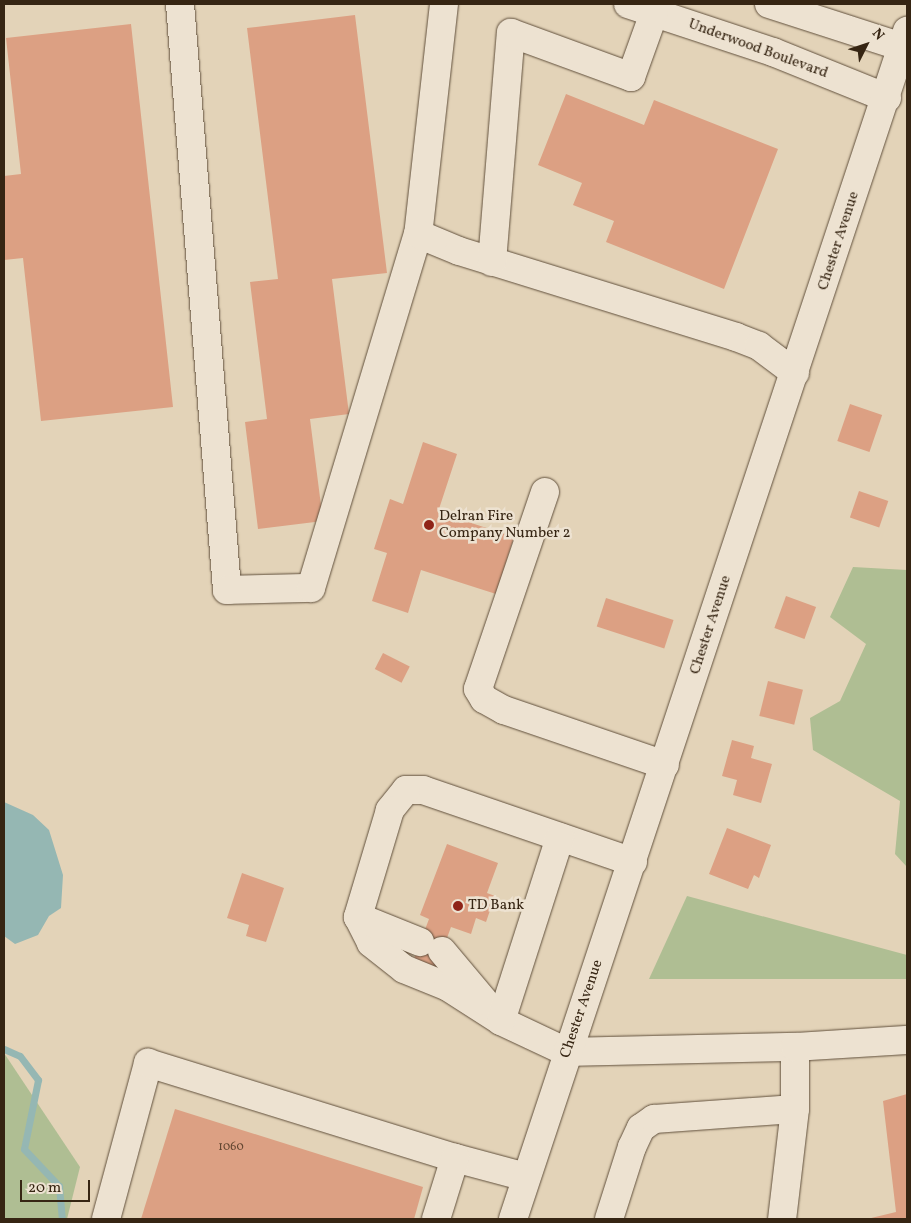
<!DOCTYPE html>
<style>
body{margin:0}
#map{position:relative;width:911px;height:1223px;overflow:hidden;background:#e3d3b8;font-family:Vollkorn,serif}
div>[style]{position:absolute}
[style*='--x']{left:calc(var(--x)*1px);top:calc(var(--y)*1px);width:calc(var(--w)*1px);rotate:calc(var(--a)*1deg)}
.green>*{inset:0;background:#afbe93}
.water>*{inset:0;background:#95b7b3}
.stream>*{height:7px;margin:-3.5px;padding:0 3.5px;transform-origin:3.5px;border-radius:3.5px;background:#95b7b3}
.building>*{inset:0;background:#dca083;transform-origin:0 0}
.roads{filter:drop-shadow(0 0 1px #61503c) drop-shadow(0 0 1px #61503c)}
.minor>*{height:28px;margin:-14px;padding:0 14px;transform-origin:14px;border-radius:14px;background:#ede2d1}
.dots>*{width:14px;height:14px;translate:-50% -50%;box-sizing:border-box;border:2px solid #ede2d1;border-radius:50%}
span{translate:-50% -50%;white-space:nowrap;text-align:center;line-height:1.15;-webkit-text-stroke:5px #ede2d1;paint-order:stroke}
.number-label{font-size:12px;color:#60442f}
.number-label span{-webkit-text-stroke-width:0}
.street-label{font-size:15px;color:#362513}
.poi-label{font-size:15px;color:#362513}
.left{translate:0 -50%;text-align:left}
.frame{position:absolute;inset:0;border:5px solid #362513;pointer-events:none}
.north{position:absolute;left:841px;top:20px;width:50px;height:50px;-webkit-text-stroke:4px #ede2d1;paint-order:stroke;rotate:49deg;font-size:14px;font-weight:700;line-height:20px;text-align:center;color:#362513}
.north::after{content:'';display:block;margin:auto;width:18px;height:22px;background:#362513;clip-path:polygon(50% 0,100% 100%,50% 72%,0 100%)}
.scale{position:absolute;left:20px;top:1180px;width:70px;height:22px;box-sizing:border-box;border:2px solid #362513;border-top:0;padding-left:6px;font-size:15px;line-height:18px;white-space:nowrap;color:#362513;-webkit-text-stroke:4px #ede2d1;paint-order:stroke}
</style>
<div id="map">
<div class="green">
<div style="clip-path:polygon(853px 567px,907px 570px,907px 867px,895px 854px,900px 801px,813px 750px,810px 718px,840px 701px,866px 644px,830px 617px)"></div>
<div style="clip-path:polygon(687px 896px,907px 955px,907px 979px,649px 979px)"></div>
<div style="clip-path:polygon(4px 1053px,80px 1167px,67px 1219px,4px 1219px)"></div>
</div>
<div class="water">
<div style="clip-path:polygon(4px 802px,33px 815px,49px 830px,63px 875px,61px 908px,49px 916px,38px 935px,15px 944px,4px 936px)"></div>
</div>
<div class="stream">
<div style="--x:4;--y:1049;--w:17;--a:24"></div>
<div style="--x:20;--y:1056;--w:30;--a:53"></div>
<div style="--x:38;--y:1080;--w:70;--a:101.5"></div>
<div style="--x:24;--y:1149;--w:51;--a:46.6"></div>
<div style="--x:59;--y:1186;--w:33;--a:85"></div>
</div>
<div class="building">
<div style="clip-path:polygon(355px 15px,387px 273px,332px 279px,349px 414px,310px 419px,323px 521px,258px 529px,245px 422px,267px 419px,250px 282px,278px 279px,247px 28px)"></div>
<div style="clip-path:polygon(131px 24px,173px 407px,41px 421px,23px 258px,4px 260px,4px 176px,21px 174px,6px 38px)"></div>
<div style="clip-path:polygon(566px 94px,644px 125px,654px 100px,778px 149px,724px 289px,606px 242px,614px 221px,573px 205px,582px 183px,538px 165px)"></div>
<div style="left:850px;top:404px;width:34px;height:39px;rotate:19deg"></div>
<div style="clip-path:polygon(423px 442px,457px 454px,438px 512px,514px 537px,496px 594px,421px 570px,408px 613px,372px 601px,387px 553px,374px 549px,390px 499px,403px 504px)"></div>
<div style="left:859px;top:491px;width:31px;height:28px;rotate:19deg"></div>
<div style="left:786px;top:596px;width:32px;height:34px;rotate:20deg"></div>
<div style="left:606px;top:598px;width:71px;height:30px;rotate:18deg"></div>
<div style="left:383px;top:653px;width:30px;height:18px;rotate:27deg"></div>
<div style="left:768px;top:681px;width:36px;height:36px;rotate:14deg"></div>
<div style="clip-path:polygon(732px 740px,754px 746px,751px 758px,772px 764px,761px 803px,733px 795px,737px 780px,722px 776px)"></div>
<div style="clip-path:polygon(727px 828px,771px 845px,759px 878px,754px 875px,748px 889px,709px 874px)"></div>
<div style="clip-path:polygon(447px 844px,498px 863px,487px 893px,495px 896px,486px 922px,476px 918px,471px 934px,451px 927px,436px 968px,414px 959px,429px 919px,420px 915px)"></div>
<div style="clip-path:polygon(242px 873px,284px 888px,266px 942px,246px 936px,249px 925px,227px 918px)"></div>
<div style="clip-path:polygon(907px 1094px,907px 1219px,867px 1219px,896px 1212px,883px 1101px)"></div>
<div style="clip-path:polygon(175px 1109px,423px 1187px,414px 1219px,141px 1219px)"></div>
</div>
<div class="roads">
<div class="minor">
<div style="--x:180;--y:4;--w:588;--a:85.41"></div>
<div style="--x:227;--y:590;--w:84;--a:-1.4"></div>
<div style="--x:311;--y:588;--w:370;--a:-73.2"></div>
<div style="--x:444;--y:4;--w:231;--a:96.4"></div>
<div style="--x:418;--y:234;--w:44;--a:22.5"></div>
<div style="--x:459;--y:251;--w:290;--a:17.2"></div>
<div style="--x:736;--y:337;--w:25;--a:21"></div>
<div style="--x:759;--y:346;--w:45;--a:36.9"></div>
<div style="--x:628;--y:4;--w:153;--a:18.3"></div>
<div style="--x:773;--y:52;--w:123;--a:22"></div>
<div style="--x:769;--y:4;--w:140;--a:17.9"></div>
<div style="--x:492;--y:262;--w:230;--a:-85.3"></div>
<div style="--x:511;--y:33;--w:128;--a:20.1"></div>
<div style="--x:631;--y:77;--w:68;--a:-70.2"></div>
<div style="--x:545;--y:492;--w:208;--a:108.8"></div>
<div style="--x:478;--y:689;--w:12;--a:59"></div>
<div style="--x:484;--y:699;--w:23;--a:29"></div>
<div style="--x:504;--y:710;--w:170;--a:18.9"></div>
<div style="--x:633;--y:862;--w:222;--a:-161.1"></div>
<div style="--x:423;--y:790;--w:17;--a:180"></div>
<div style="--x:406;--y:790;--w:26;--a:129"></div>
<div style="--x:390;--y:810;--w:112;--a:106.7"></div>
<div style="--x:358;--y:917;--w:29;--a:63"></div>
<div style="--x:371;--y:943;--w:42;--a:38.2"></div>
<div style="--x:404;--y:969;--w:48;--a:22.2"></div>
<div style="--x:448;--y:987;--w:63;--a:32.7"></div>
<div style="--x:501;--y:1021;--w:73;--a:25.2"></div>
<div style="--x:567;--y:1052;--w:228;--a:-1.3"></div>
<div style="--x:795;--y:1047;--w:62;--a:90"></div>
<div style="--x:795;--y:1109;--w:111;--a:96.7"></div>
<div style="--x:358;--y:917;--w:67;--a:22"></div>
<div style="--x:442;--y:951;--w:65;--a:50"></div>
<div style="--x:501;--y:1021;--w:193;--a:-72.2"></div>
<div style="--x:795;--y:1047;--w:112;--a:-3.6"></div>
<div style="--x:455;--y:1158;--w:73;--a:15"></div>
<div style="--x:106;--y:1219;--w:162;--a:-74.9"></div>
<div style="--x:148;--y:1063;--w:321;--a:17.2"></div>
<div style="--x:455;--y:1158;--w:64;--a:107.3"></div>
<div style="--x:513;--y:1219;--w:1252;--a:-71.65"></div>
<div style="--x:609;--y:1219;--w:76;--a:-72.3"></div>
<div style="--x:632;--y:1147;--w:21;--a:-65"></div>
<div style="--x:641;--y:1128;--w:16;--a:-35"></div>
<div style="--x:654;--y:1119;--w:141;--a:-4.1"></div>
</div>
</div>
<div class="dots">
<div style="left:429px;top:525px;background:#8f2418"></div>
<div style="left:458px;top:906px;background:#8f2418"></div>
</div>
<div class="number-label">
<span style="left:231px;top:1148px">1060</span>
</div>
<div class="street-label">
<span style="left:758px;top:49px;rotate:20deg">Underwood Boulevard</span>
<span style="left:839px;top:241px;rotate:-72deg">Chester Avenue</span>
<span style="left:711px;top:625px;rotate:-72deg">Chester Avenue</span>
<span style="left:582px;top:1009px;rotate:-71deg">Chester Avenue</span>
</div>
<div class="poi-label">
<span class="left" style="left:439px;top:525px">Delran Fire<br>Company Number 2</span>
<span class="left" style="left:468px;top:906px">TD Bank</span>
</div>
<div class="frame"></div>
<div class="north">N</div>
<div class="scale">20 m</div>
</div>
